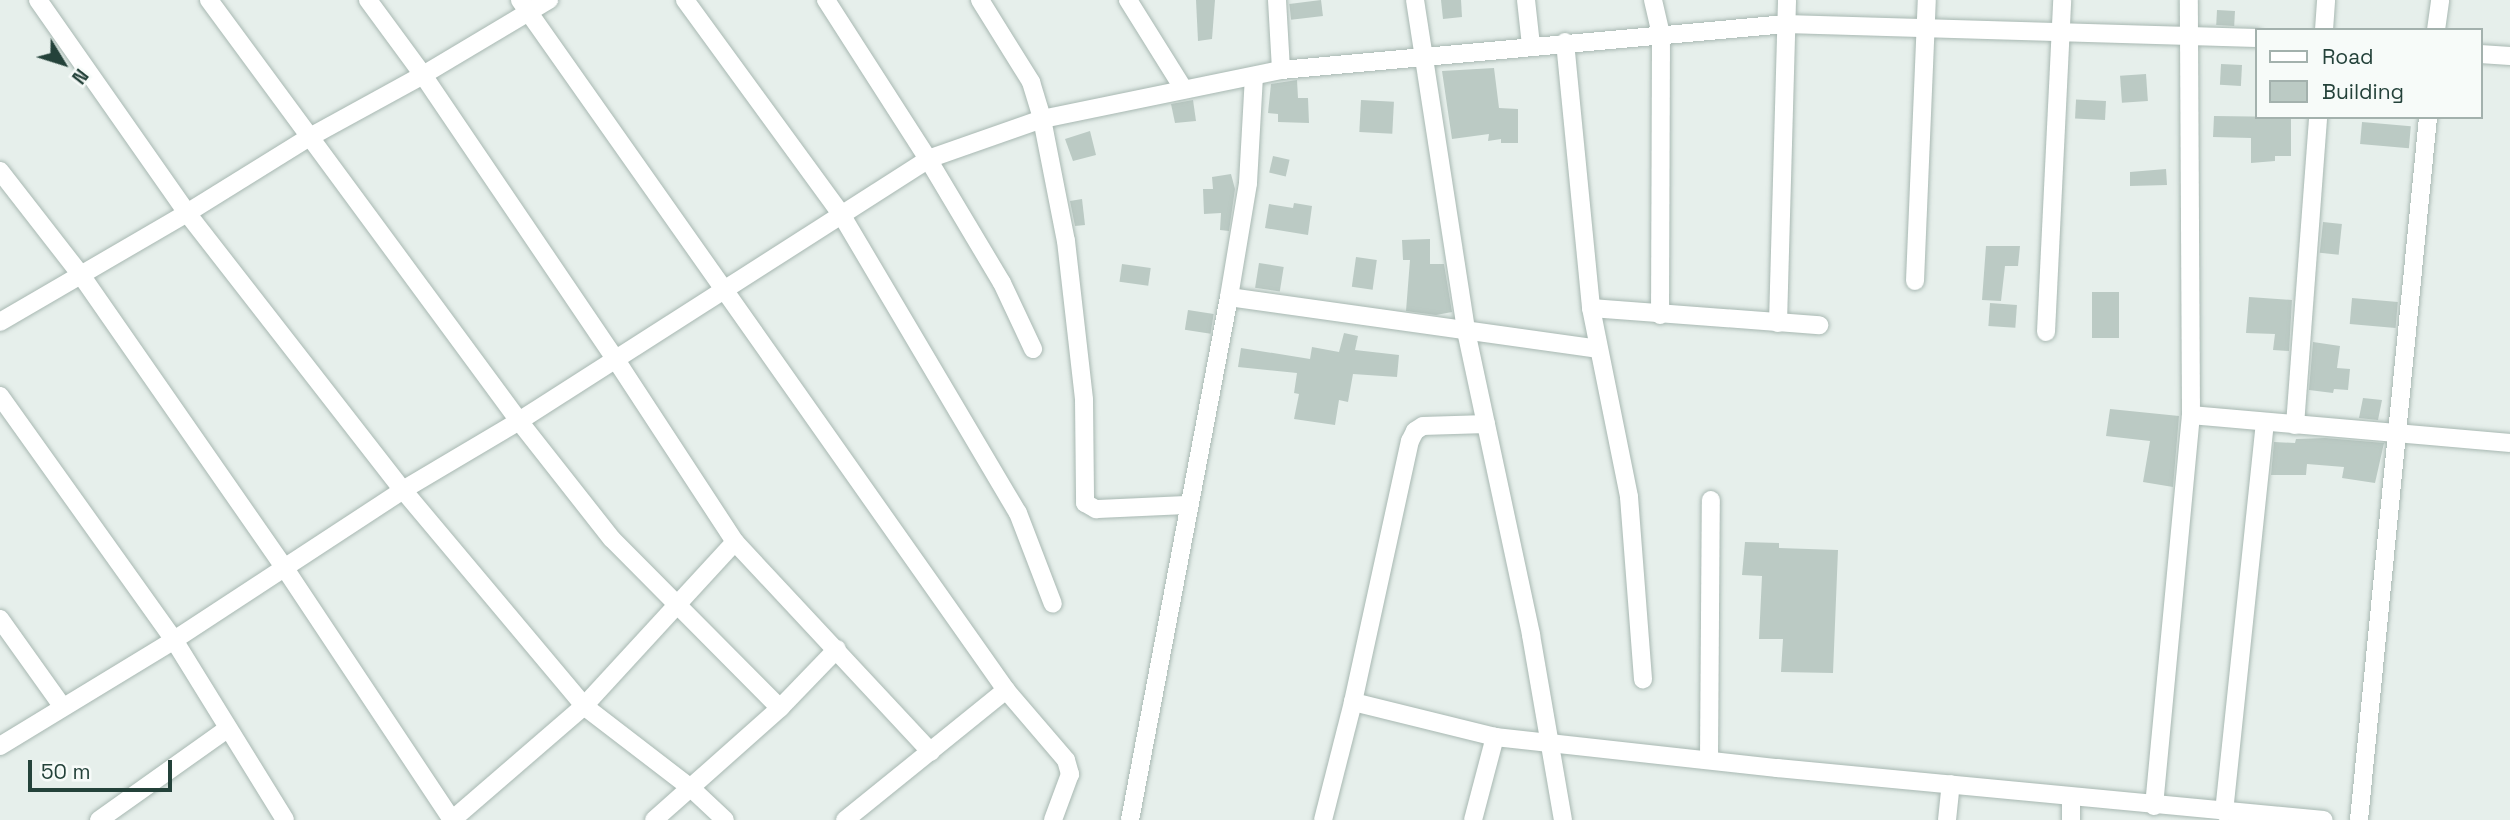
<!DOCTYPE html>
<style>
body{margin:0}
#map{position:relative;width:2510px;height:820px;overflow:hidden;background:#e6efeb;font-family:"Space Grotesk",sans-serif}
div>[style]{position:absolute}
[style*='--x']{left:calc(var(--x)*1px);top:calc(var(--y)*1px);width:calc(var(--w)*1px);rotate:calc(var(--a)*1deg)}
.building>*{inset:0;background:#bbcac4;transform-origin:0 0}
.roads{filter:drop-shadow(0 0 2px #a8b8b2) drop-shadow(0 0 2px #a8b8b2)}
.minor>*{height:18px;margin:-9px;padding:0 9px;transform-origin:9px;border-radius:9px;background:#fff}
span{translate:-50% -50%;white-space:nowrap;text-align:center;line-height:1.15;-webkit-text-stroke:5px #f7fbf9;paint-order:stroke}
.legend{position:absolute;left:2255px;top:28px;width:228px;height:91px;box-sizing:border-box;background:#f7fbf9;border:2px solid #a3b1ad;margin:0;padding:9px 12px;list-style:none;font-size:21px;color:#24423a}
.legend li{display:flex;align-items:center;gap:14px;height:35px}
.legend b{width:35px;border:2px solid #a3b1ad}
.north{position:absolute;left:28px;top:28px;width:70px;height:70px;-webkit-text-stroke:5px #f7fbf9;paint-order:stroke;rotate:128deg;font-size:19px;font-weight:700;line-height:28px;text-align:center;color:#24423a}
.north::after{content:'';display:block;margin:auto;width:24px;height:32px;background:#24423a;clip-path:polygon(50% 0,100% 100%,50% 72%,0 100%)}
.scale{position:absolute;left:28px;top:760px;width:144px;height:32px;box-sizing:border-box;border:4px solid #24423a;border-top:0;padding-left:9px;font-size:21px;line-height:24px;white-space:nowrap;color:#24423a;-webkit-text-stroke:5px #f7fbf9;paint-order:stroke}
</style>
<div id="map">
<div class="building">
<div style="clip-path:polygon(1196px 0,1215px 0,1212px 39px,1198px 41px)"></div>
<div style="left:1321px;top:0;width:16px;height:32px;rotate:83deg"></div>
<div style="clip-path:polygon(1441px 0,1461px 0,1462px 17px,1443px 19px)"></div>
<div style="left:2217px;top:10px;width:18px;height:15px;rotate:3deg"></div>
<div style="left:2242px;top:65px;width:21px;height:21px;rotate:93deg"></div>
<div style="clip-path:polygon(1494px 68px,1499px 108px,1518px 109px,1518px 143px,1501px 143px,1501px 139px,1488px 141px,1489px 134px,1452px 139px,1442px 71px)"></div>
<div style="left:2146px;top:74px;width:27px;height:26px;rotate:86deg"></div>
<div style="clip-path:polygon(1297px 80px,1298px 98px,1308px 98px,1309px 123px,1278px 122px,1278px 114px,1268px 113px,1271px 84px)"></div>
<div style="clip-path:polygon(1193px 100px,1196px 121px,1175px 123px,1171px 104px)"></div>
<div style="left:1361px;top:100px;width:33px;height:32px;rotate:3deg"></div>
<div style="left:2106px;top:101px;width:19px;height:30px;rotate:93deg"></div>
<div style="clip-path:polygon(2214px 116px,2291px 117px,2291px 156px,2275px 156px,2275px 161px,2251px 163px,2251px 138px,2213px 137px)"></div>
<div style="left:2362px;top:122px;width:49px;height:22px;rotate:5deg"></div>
<div style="clip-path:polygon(1090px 131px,1096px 155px,1073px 161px,1065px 139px)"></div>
<div style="left:1273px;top:156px;width:17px;height:17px;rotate:13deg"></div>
<div style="clip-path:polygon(2166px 169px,2167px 185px,2130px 186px,2130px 172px)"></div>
<div style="clip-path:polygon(1231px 174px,1235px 189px,1229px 231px,1220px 230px,1221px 213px,1204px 214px,1203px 189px,1213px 189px,1212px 177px)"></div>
<div style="clip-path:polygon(1082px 199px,1085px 225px,1075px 226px,1070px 201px)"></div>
<div style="clip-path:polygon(1294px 203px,1312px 206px,1308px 235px,1265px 228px,1269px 204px,1293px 208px)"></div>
<div style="left:2323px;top:222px;width:19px;height:31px;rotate:6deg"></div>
<div style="clip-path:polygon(1430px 239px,1430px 264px,1444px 264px,1452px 312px,1436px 315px,1406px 311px,1410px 260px,1403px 260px,1402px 240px)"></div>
<div style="clip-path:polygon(1986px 246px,2020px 246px,2018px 266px,2005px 266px,2001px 301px,1982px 300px)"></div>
<div style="left:1356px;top:257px;width:21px;height:30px;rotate:8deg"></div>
<div style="left:1259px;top:263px;width:25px;height:25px;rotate:9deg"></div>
<div style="left:1122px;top:264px;width:29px;height:18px;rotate:8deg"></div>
<div style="left:2092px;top:292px;width:27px;height:46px"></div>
<div style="clip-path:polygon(2249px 297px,2292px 300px,2289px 351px,2273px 350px,2275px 334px,2246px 333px)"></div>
<div style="left:2352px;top:298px;width:46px;height:26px;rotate:5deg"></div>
<div style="left:1990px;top:303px;width:27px;height:23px;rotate:4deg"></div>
<div style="left:1188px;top:310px;width:26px;height:20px;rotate:9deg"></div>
<div style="clip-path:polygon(1344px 333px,1358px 336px,1355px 350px,1399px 355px,1397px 377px,1353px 374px,1348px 402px,1339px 400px,1335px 425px,1294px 419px,1299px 394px,1294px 393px,1297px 373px,1238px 367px,1241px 348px,1310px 359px,1312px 347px,1339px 352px)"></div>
<div style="clip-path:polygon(2313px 342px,2340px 346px,2337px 368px,2350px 369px,2348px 390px,2334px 389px,2333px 393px,2309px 390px)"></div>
<div style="clip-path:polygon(2363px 398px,2382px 400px,2378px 420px,2359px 418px)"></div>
<div style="clip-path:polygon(2110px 409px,2179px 416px,2173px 487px,2143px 482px,2150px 441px,2106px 436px)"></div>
<div style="clip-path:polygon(2325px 438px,2384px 443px,2375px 483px,2342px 478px,2344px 467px,2307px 464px,2306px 475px,2271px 475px,2274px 442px,2295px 443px,2296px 439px)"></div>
<div style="clip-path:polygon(1745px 542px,1779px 543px,1779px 548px,1838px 550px,1833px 673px,1781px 672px,1783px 639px,1759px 639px,1762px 576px,1742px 575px)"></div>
</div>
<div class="roads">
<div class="minor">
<div style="--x:38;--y:0;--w:260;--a:55"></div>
<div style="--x:187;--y:213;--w:351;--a:52.1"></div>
<div style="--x:403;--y:490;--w:282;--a:50"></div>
<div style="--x:584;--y:706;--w:136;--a:37.5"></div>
<div style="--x:692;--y:789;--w:45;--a:43.2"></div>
<div style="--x:209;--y:0;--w:523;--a:53.63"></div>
<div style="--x:519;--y:421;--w:150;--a:51.8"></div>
<div style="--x:612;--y:539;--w:238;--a:45.2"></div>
<div style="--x:368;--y:0;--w:93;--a:53.7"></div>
<div style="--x:423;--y:75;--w:344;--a:55.9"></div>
<div style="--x:616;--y:360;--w:217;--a:56.8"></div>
<div style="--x:735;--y:542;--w:287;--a:47"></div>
<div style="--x:520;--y:0;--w:844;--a:54.84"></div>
<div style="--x:1006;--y:690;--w:92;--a:49.4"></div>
<div style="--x:1066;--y:760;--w:15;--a:74"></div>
<div style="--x:1070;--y:774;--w:49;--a:110.3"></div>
<div style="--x:685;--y:0;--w:265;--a:53.9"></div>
<div style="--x:841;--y:214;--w:347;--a:59.4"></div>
<div style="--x:1018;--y:513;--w:97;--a:69"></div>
<div style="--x:826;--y:0;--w:189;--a:57.3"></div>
<div style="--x:928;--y:159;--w:144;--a:59.2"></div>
<div style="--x:1002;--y:283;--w:73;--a:64.8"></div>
<div style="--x:980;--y:0;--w:97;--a:58.1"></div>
<div style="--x:1031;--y:82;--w:39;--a:73"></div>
<div style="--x:1042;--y:119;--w:124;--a:78.9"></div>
<div style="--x:1066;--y:241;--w:160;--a:83.5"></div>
<div style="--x:1084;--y:400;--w:103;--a:89.4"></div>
<div style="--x:1085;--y:503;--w:13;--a:29"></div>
<div style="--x:1096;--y:509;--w:92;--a:-2.5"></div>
<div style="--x:1128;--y:0;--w:104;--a:58"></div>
<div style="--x:1277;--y:0;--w:70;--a:86.7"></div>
<div style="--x:1415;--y:0;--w:335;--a:81.2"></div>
<div style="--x:1466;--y:331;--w:311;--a:77.9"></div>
<div style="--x:1531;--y:635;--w:188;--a:80.2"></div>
<div style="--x:1526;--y:0;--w:45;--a:83.7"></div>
<div style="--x:1653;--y:0;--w:36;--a:77"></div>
<div style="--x:1661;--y:35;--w:280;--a:90.2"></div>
<div style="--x:2324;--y:30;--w:30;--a:-86"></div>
<div style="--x:2436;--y:30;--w:30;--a:-82"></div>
<div style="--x:1565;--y:42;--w:267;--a:84.4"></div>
<div style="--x:1591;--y:308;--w:193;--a:78.6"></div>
<div style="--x:1629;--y:497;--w:183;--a:85.6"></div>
<div style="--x:2480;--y:54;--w:30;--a:4"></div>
<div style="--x:0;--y:171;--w:132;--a:52.1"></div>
<div style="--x:81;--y:275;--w:356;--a:55.2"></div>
<div style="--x:284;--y:567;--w:304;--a:56.4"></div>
<div style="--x:1915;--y:281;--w:281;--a:-87.6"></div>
<div style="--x:1229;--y:297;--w:372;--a:8"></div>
<div style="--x:1591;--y:308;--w:229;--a:4.3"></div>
<div style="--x:0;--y:322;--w:216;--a:-30.2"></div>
<div style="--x:187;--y:213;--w:142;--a:-31.8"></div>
<div style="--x:308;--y:138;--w:131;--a:-28.7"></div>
<div style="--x:423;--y:75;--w:147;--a:-30.8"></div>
<div style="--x:1778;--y:323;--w:323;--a:-88.4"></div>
<div style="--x:2046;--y:332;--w:332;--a:-87.2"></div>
<div style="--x:0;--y:396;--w:300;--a:54.5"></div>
<div style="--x:174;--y:640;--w:211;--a:58.3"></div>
<div style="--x:2191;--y:415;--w:320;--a:5"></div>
<div style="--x:2295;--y:425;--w:309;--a:-85.7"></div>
<div style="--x:0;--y:619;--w:107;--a:54.5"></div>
<div style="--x:1353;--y:702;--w:146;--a:13.8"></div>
<div style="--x:1495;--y:737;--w:284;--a:6.3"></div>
<div style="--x:1777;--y:768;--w:549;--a:5.43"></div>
<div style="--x:0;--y:746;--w:204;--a:-31.3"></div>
<div style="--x:174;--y:640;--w:274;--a:-33.2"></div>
<div style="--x:403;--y:490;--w:135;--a:-30.7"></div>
<div style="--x:519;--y:421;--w:486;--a:-32.6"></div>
<div style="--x:928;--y:159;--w:121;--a:-19.3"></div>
<div style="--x:1042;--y:119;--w:244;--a:-11.6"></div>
<div style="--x:1281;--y:70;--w:507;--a:-5.2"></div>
<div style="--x:1786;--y:24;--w:470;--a:1.7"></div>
<div style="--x:1709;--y:760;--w:260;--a:-89.6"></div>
<div style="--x:2154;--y:806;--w:393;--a:-84.6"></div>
<div style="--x:2191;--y:415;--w:415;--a:-90.3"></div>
<div style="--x:2224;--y:812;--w:391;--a:-84"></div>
<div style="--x:99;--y:820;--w:157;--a:-35.4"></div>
<div style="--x:452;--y:820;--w:174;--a:-40.8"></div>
<div style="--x:584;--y:706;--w:223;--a:-47.4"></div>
<div style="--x:654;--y:820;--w:169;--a:-41.6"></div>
<div style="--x:780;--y:708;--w:82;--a:-46"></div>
<div style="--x:845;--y:820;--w:207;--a:-38.9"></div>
<div style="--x:1130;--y:820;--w:532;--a:-79.28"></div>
<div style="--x:1229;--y:297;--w:116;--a:-80.5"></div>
<div style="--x:1248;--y:183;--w:107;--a:-86.8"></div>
<div style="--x:1323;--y:820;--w:122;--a:-75.7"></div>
<div style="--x:1353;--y:702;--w:267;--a:-77.7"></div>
<div style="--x:1410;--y:441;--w:11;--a:-63"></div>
<div style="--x:1415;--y:431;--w:9;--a:-32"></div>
<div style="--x:1423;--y:426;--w:63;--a:-1.8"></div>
<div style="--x:1473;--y:820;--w:86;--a:-75.2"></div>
<div style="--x:1947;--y:820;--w:36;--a:-84"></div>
<div style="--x:2071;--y:820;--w:23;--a:-90"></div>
<div style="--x:2359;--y:820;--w:706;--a:-84.39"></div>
</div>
</div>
<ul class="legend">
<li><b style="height:9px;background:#fff"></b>Road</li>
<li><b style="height:19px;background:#bbcac4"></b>Building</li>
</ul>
<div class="north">N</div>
<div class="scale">50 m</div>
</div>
